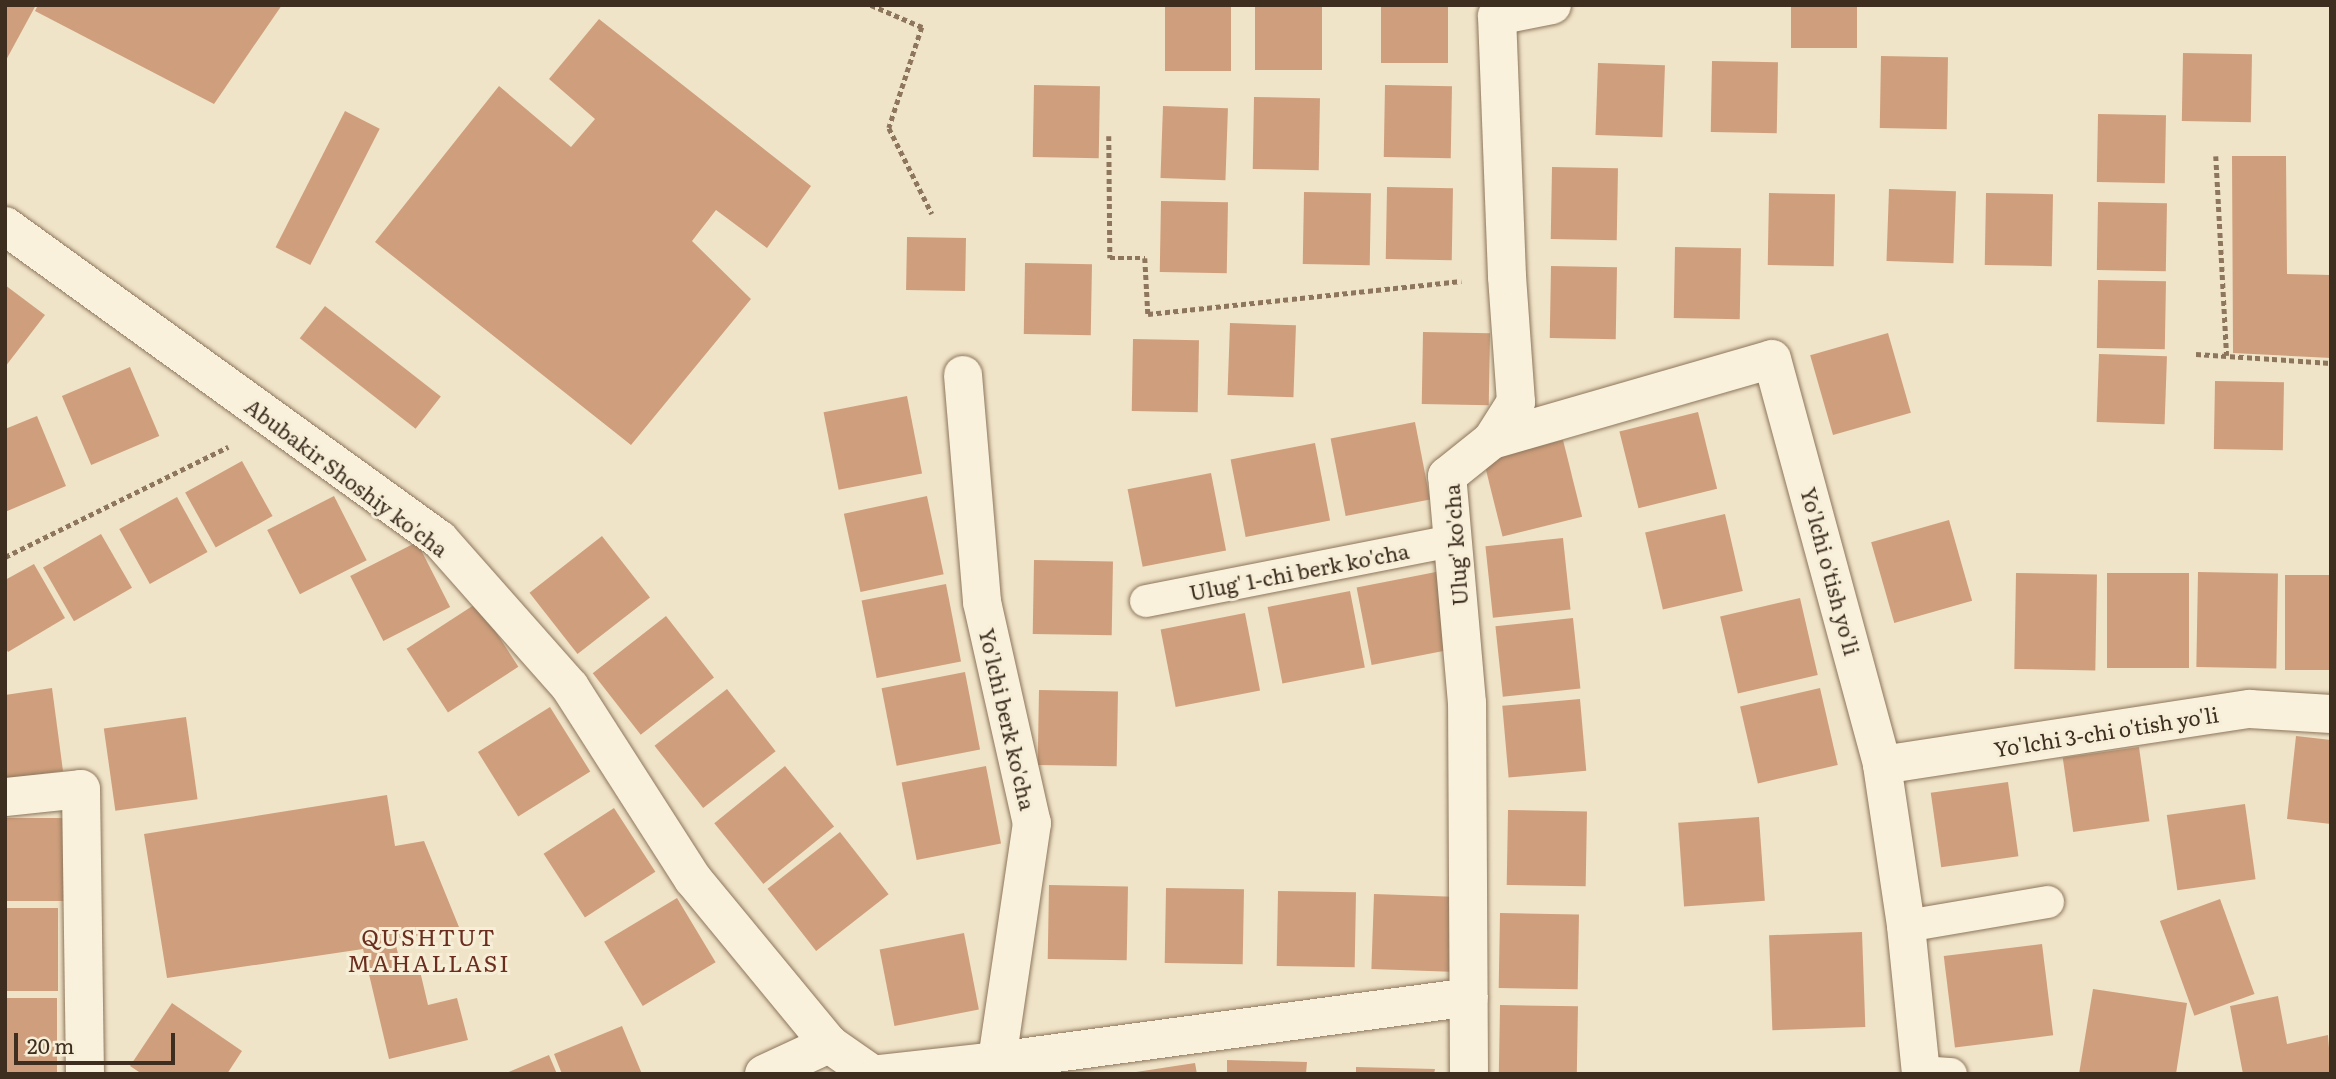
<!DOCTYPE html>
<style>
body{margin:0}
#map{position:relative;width:2336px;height:1079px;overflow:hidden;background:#f0e4c8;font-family:Literata,serif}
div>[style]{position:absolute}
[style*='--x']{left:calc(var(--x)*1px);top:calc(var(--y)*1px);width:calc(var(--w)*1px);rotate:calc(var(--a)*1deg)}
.building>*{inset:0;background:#cf9f7d;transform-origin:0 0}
.path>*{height:4.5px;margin-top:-2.25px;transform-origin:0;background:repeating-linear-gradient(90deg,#8d765c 0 5px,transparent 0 8.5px)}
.roads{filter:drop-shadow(0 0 2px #8d765c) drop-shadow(0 0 2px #8d765c)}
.service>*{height:32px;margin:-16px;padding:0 16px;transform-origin:16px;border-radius:16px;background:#faf1dc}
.minor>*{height:38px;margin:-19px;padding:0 19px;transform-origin:19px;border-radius:19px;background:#faf1dc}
span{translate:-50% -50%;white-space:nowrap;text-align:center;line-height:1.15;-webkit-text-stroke:6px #f7eed8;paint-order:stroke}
.street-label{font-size:21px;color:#3d2e20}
.neighbourhood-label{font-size:23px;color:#6b2e1e;letter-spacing:2px}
.frame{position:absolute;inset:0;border:7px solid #3d2e20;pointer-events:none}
.scale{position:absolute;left:14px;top:1033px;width:161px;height:32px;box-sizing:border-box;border:4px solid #3d2e20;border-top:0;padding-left:9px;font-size:21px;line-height:24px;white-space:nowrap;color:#3d2e20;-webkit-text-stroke:5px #f7eed8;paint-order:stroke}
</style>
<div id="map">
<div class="building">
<div style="clip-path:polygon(5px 5px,36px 5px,5px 62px)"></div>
<div style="clip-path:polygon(38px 5px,282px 5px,214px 104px,35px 11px)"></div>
<div style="left:1165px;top:5px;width:66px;height:66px"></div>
<div style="left:1255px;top:5px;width:67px;height:65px"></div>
<div style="left:1381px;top:5px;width:67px;height:58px"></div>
<div style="left:1791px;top:5px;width:66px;height:43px"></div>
<div style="clip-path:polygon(599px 19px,811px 186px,767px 248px,716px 210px,692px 241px,751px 299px,631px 445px,375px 242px,499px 86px,571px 147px,595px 119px,549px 79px)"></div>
<div style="left:2183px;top:53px;width:69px;height:68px;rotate:1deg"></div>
<div style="left:1881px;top:56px;width:67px;height:72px;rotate:1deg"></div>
<div style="left:1712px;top:61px;width:66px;height:71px;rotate:1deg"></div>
<div style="left:1598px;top:63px;width:67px;height:72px;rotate:2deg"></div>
<div style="left:1034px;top:85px;width:66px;height:72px;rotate:1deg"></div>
<div style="left:1385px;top:85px;width:67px;height:72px;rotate:1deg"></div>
<div style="left:1254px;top:97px;width:66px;height:72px;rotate:1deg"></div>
<div style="left:1163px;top:106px;width:65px;height:72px;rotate:2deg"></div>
<div style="left:345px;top:111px;width:39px;height:153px;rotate:27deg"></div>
<div style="left:2098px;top:114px;width:68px;height:68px;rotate:1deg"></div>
<div style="clip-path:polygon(2232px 156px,2286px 156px,2287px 274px,2331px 275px,2331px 358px,2233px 353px)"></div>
<div style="left:1552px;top:167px;width:66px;height:72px;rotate:1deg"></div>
<div style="left:1387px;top:187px;width:66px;height:72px;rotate:1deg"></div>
<div style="left:1889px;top:189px;width:67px;height:72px;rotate:2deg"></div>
<div style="left:1304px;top:192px;width:67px;height:72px;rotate:1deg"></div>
<div style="left:1769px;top:193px;width:66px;height:72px;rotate:1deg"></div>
<div style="left:1986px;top:193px;width:67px;height:72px;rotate:1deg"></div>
<div style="left:1161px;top:201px;width:67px;height:71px;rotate:1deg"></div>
<div style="left:2098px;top:202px;width:69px;height:68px;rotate:1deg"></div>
<div style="left:907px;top:237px;width:59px;height:53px;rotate:1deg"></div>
<div style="left:1675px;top:247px;width:66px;height:71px;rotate:1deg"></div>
<div style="left:1025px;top:263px;width:67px;height:71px;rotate:1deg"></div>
<div style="left:1551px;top:266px;width:66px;height:72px;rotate:1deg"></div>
<div style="left:2098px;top:280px;width:68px;height:68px;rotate:1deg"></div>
<div style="clip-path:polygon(5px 285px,45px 315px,5px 367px)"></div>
<div style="left:325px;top:306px;width:147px;height:41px;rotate:38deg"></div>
<div style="left:1230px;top:323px;width:66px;height:72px;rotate:2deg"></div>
<div style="left:1423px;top:332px;width:67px;height:72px;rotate:1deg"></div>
<div style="left:1888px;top:333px;width:83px;height:81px;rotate:74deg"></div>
<div style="left:1133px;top:339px;width:66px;height:72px;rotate:1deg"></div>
<div style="left:2099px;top:354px;width:68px;height:68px;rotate:2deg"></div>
<div style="left:130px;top:367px;width:75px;height:74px;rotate:67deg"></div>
<div style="left:2215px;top:381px;width:69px;height:68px;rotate:1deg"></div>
<div style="left:907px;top:396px;width:79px;height:85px;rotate:79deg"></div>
<div style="left:1698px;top:412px;width:79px;height:81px;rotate:76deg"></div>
<div style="clip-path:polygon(37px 416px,66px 486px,5px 512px,5px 429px)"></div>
<div style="left:1415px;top:422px;width:79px;height:86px;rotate:79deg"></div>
<div style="left:1563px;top:440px;width:79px;height:82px;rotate:76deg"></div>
<div style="left:1315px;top:443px;width:79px;height:86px;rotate:79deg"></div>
<div style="left:242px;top:461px;width:63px;height:65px;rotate:61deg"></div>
<div style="left:1211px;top:473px;width:79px;height:85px;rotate:79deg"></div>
<div style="left:334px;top:496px;width:72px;height:75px;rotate:63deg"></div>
<div style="left:927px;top:496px;width:80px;height:85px;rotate:78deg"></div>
<div style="left:177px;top:497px;width:63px;height:66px;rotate:61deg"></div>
<div style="left:1725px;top:514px;width:79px;height:82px;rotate:77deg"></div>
<div style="left:1949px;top:520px;width:84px;height:81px;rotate:74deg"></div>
<div style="left:101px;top:534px;width:62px;height:67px;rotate:60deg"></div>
<div style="left:602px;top:536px;width:78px;height:92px;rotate:52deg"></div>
<div style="left:1563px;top:538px;width:72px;height:78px;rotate:84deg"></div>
<div style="left:417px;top:542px;width:73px;height:75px;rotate:63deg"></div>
<div style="left:1034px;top:560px;width:79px;height:74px;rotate:1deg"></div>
<div style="clip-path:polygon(34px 564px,65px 618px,8px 652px,5px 647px,5px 580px)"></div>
<div style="left:1441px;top:571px;width:79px;height:86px;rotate:79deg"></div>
<div style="left:2198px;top:572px;width:80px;height:95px;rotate:1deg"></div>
<div style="left:2016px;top:573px;width:81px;height:96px;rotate:1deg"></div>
<div style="left:2107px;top:573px;width:82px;height:95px"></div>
<div style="left:2285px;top:575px;width:46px;height:95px"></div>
<div style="left:946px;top:584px;width:79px;height:86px;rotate:79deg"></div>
<div style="left:1350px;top:591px;width:78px;height:84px;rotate:79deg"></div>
<div style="left:1800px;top:598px;width:79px;height:82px;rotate:77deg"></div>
<div style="left:477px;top:603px;width:76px;height:84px;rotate:57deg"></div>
<div style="left:1245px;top:613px;width:79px;height:86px;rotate:79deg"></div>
<div style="left:666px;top:616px;width:78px;height:93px;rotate:52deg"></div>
<div style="left:1573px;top:618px;width:71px;height:78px;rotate:84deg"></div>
<div style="left:965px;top:672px;width:79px;height:85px;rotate:79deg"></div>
<div style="clip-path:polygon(52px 688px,63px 771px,5px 779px,5px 695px)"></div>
<div style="left:1820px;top:688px;width:79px;height:82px;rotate:77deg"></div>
<div style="left:727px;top:689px;width:79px;height:92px;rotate:52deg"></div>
<div style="left:1039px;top:690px;width:79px;height:75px;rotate:1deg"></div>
<div style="left:1580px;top:699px;width:72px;height:78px;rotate:85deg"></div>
<div style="left:550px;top:707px;width:76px;height:85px;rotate:58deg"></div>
<div style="left:186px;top:717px;width:83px;height:83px;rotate:82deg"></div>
<div style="clip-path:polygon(2296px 736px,2331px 740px,2331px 824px,2287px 819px)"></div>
<div style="left:2139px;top:747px;width:75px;height:77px;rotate:82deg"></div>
<div style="left:785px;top:766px;width:78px;height:91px;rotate:51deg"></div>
<div style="left:986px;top:766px;width:79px;height:86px;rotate:79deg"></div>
<div style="left:2008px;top:782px;width:75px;height:78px;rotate:82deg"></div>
<div style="clip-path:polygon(387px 795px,395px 846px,424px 841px,459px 927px,395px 941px,403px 975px,420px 971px,428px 1005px,457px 998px,468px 1040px,389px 1059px,363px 949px,167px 978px,144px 834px)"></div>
<div style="left:2245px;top:804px;width:76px;height:79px;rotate:82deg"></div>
<div style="left:614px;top:808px;width:76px;height:84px;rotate:57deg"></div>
<div style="left:1508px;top:810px;width:79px;height:75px;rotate:1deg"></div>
<div style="left:1759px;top:817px;width:84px;height:81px;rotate:86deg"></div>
<div style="left:5px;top:818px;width:63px;height:83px"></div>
<div style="left:840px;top:832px;width:79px;height:92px;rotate:52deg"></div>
<div style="left:1049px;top:885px;width:79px;height:74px;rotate:1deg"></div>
<div style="left:1166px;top:888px;width:78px;height:75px;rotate:1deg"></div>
<div style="left:1278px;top:891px;width:78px;height:75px;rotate:1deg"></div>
<div style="left:1374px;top:894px;width:79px;height:75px;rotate:2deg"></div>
<div style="left:677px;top:898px;width:75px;height:85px;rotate:59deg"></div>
<div style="left:2220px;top:899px;width:101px;height:64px;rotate:70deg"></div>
<div style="left:5px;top:908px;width:53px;height:83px"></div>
<div style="left:1500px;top:913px;width:79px;height:75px;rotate:1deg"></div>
<div style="left:1862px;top:932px;width:95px;height:93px;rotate:88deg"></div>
<div style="left:964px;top:933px;width:78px;height:86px;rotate:79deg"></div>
<div style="left:2042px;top:944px;width:92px;height:99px;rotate:83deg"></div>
<div style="clip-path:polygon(2093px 989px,2187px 1003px,2176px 1074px,2079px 1074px)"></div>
<div style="clip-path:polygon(2278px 996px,2287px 1044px,2328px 1035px,2331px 1074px,2243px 1074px,2230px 1006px)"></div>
<div style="left:5px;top:998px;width:52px;height:76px"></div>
<div style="clip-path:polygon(172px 1003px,242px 1051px,227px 1074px,142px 1074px,130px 1066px)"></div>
<div style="left:1500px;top:1005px;width:78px;height:69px;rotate:1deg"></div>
<div style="clip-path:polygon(622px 1026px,642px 1074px,562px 1074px,554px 1054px)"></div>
<div style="clip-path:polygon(549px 1055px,557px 1074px,504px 1074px)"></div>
<div style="clip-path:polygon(1227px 1060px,1307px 1062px,1306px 1074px,1227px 1074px)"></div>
<div style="clip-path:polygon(1195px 1063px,1197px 1074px,1136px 1074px,1136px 1072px)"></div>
<div style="clip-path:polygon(1356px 1067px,1435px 1069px,1434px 1074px,1356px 1074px)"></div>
</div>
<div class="path">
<div style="--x:871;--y:5;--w:56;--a:23.3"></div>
<div style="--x:922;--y:27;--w:106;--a:108.1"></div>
<div style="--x:889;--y:128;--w:96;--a:63.4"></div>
<div style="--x:1109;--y:136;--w:122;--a:89.5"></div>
<div style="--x:1110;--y:258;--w:35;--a:0"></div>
<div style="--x:1145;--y:258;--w:56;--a:86.9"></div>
<div style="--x:1148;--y:314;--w:315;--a:-6"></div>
<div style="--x:2216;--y:156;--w:200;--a:86.9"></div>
<div style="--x:2196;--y:354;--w:135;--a:3.8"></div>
<div style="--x:5;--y:557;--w:249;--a:-26.3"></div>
</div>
<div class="roads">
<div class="service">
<div style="--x:1146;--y:601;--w:313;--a:-11.1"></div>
<div style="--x:1906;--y:926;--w:144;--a:-9.6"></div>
<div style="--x:1922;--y:1072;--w:29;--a:4"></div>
</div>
<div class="minor">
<div style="--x:5;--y:226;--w:536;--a:35.82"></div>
<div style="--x:440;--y:540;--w:196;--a:48.5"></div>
<div style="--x:570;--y:687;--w:228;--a:57.4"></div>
<div style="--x:693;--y:879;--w:214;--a:50.5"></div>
<div style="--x:829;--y:1044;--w:52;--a:34.9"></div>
<div style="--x:963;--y:375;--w:228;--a:85.2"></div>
<div style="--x:982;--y:602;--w:227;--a:77.3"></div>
<div style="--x:1032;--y:823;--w:241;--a:98.4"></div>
<div style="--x:1492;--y:440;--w:291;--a:-16.1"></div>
<div style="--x:1772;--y:359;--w:421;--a:74.8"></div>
<div style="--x:1882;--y:765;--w:163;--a:81.5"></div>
<div style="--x:1906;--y:926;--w:149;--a:84.2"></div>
<div style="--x:1882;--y:765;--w:372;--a:-8.7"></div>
<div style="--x:2250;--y:709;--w:81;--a:3.5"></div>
<div style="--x:5;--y:797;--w:76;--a:-6"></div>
<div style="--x:81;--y:789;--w:285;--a:89.2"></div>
<div style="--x:764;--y:1074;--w:72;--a:-24.8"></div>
<div style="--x:879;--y:1074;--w:119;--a:-6.3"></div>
<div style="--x:997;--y:1061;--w:476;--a:-7.7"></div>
<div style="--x:1469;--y:1074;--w:371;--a:-90.3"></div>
<div style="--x:1467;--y:703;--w:228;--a:-95"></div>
<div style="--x:1447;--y:476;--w:58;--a:-38.7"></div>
<div style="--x:1492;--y:440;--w:45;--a:-57.7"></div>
<div style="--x:1516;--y:402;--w:126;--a:-94.1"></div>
<div style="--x:1507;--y:276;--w:260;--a:-92.2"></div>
<div style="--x:1497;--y:16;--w:56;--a:-11.3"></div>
</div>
</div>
<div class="street-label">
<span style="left:347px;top:477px;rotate:37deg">Abubakir Shoshiy ko'cha</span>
<span style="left:1455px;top:545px;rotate:-94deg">Ulug' ko'cha</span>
<span style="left:1299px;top:571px;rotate:-11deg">Ulug' 1-chi berk ko'cha</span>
<span style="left:1831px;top:571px;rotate:75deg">Yo'lchi o'tish yo'li</span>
<span style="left:1008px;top:719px;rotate:77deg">Yo'lchi berk ko'cha</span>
<span style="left:2106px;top:731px;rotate:-9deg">Yo'lchi 3-chi o'tish yo'li</span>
</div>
<div class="neighbourhood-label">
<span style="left:429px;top:949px">QUSHTUT<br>MAHALLASI</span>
</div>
<div class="frame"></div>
<div class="scale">20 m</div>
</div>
